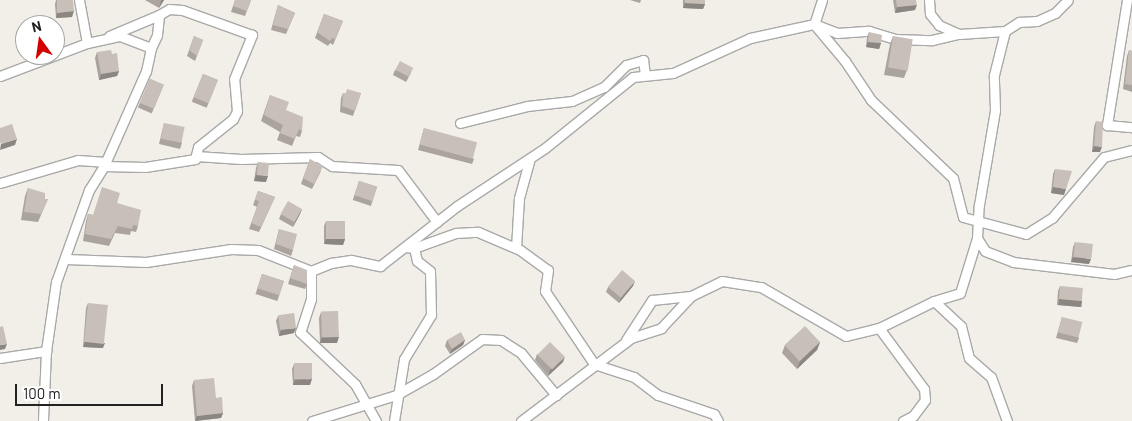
<!DOCTYPE html>
<html>
<head>
<meta charset="utf-8">
<style>
  body { margin:0 }
  #map { position:relative; width:1132px; height:421px; overflow:hidden; background:#f2efe9; font-family:Barlow,sans-serif }
  div>[style] { position:absolute }
  .roads { filter:drop-shadow(1px 0 #a9a9a9) drop-shadow(-1px 0 #a9a9a9) drop-shadow(0 1px #a9a9a9) drop-shadow(0 -1px #a9a9a9) }
  .street>* { height:9px; margin:-4.5px; padding:0 4.5px; transform-origin:4.5px; border-radius:4.5px; background:#fff }
  .wall>* { inset:0; background:#aba49e; transform-origin:0 0 }
  .shaded-wall>* { inset:0; background:#8b8681; transform-origin:0 0 }
  .building>* { inset:0; background:#c7bfb8; transform-origin:0 0 }
  span { translate:-50% -50%; white-space:nowrap; text-align:center; line-height:1.15; -webkit-text-stroke:4px #fff; paint-order:stroke }
  .north { position:absolute; left:15px; top:15px; width:50px; height:50px; box-sizing:border-box; background:#fff; border:1px solid #a7a7a7; border-radius:50%; rotate:346deg; font-size:14px; font-weight:700; line-height:20px; text-align:center; color:#222 }
  .north::after { content:''; display:block; margin:auto; width:18px; height:22px; background:#d40000; clip-path:polygon(50% 0,100% 100%,50% 72%,0 100%) }
  .scale { position:absolute; left:15px; top:384px; width:148px; height:22px; box-sizing:border-box; border:2px solid #222; border-top:0; padding-left:6px; font-size:15px; line-height:18px; white-space:nowrap; color:#222; -webkit-text-stroke:4px #fff; paint-order:stroke }
</style>
</head>
<body>
<div id="map">
  <div class="roads">
    <div class="street">
      <div style="left:822px;top:0;width:25px;rotate:108deg"></div>
      <div style="left:814px;top:24px;width:48px;rotate:50deg"></div>
      <div style="left:845px;top:61px;width:47px;rotate:56.3deg"></div>
      <div style="left:871px;top:100px;width:113px;rotate:43.6deg"></div>
      <div style="left:953px;top:178px;width:40px;rotate:75.6deg"></div>
      <div style="left:963px;top:217px;width:65px;rotate:15.1deg"></div>
      <div style="left:1026px;top:234px;width:31px;rotate:-32deg"></div>
      <div style="left:1052px;top:218px;width:80px;rotate:-49.6deg"></div>
      <div style="left:1104px;top:157px;width:29px;rotate:-14deg"></div>
      <div style="left:1127px;top:0;width:127px;rotate:99.1deg"></div>
      <div style="left:1107px;top:125px;width:25px;rotate:5deg"></div>
      <div style="left:959px;top:34px;width:46px;rotate:-3.7deg"></div>
      <div style="left:1005px;top:31px;width:17px;rotate:-33deg"></div>
      <div style="left:1019px;top:22px;width:18px;rotate:-3deg"></div>
      <div style="left:1037px;top:21px;width:20px;rotate:-24deg"></div>
      <div style="left:1055px;top:13px;width:18px;rotate:-45deg"></div>
      <div style="left:87px;top:43px;width:34px;rotate:-12deg"></div>
      <div style="left:120px;top:36px;width:33px;rotate:21deg"></div>
      <div style="left:151px;top:48px;width:14px;rotate:-65deg"></div>
      <div style="left:157px;top:35px;width:20px;rotate:-84deg"></div>
      <div style="left:159px;top:15px;width:54px;rotate:157.2deg"></div>
      <div style="left:151px;top:48px;width:24px;rotate:102deg"></div>
      <div style="left:146px;top:71px;width:104px;rotate:113.9deg"></div>
      <div style="left:104px;top:166px;width:41px;rotate:1.4deg"></div>
      <div style="left:145px;top:167px;width:51px;rotate:-9.1deg"></div>
      <div style="left:195px;top:159px;width:12px;rotate:-76deg"></div>
      <div style="left:198px;top:147px;width:45px;rotate:-38.7deg"></div>
      <div style="left:233px;top:119px;width:9px;rotate:-63deg"></div>
      <div style="left:237px;top:111px;width:32px;rotate:-95deg"></div>
      <div style="left:234px;top:79px;width:48px;rotate:-67.8deg"></div>
      <div style="left:252px;top:35px;width:74px;rotate:-160.3deg"></div>
      <div style="left:182px;top:10px;width:13px;rotate:-176deg"></div>
      <div style="left:169px;top:9px;width:12px;rotate:149deg"></div>
      <div style="left:0;top:76px;width:93px;rotate:-20.8deg"></div>
      <div style="left:87px;top:43px;width:44px;rotate:-100.5deg"></div>
      <div style="left:460px;top:123px;width:69px;rotate:-14.2deg"></div>
      <div style="left:527px;top:106px;width:45px;rotate:-6.3deg"></div>
      <div style="left:572px;top:101px;width:35px;rotate:-24deg"></div>
      <div style="left:604px;top:87px;width:31px;rotate:-45deg"></div>
      <div style="left:626px;top:65px;width:18px;rotate:-16deg"></div>
      <div style="left:643px;top:60px;width:15px;rotate:82deg"></div>
      <div style="left:196px;top:156px;width:45px;rotate:3.8deg"></div>
      <div style="left:241px;top:159px;width:77px;rotate:-1.5deg"></div>
      <div style="left:318px;top:157px;width:17px;rotate:33deg"></div>
      <div style="left:332px;top:166px;width:66px;rotate:3.5deg"></div>
      <div style="left:398px;top:170px;width:65px;rotate:53.1deg"></div>
      <div style="left:0;top:183px;width:81px;rotate:-16.4deg"></div>
      <div style="left:78px;top:160px;width:28px;rotate:4deg"></div>
      <div style="left:977px;top:238px;width:15px;rotate:58deg"></div>
      <div style="left:985px;top:251px;width:30px;rotate:21deg"></div>
      <div style="left:1013px;top:262px;width:102px;rotate:6.8deg"></div>
      <div style="left:1114px;top:274px;width:18px;rotate:-13deg"></div>
      <div style="left:406px;top:247px;width:8px;rotate:7deg"></div>
      <div style="left:414px;top:248px;width:45px;rotate:-19.7deg"></div>
      <div style="left:456px;top:233px;width:22px;rotate:-3deg"></div>
      <div style="left:478px;top:232px;width:46px;rotate:23.2deg"></div>
      <div style="left:520px;top:250px;width:34px;rotate:36deg"></div>
      <div style="left:548px;top:270px;width:21px;rotate:98deg"></div>
      <div style="left:545px;top:291px;width:88px;rotate:56.1deg"></div>
      <div style="left:594px;top:364px;width:42px;rotate:18deg"></div>
      <div style="left:634px;top:377px;width:30px;rotate:37deg"></div>
      <div style="left:658px;top:395px;width:59px;rotate:18.7deg"></div>
      <div style="left:714px;top:414px;width:8px;rotate:60deg"></div>
      <div style="left:516px;top:248px;width:50px;rotate:-86.6deg"></div>
      <div style="left:519px;top:198px;width:41px;rotate:-74.6deg"></div>
      <div style="left:66px;top:259px;width:80px;rotate:2.1deg"></div>
      <div style="left:146px;top:262px;width:86px;rotate:-8.7deg"></div>
      <div style="left:231px;top:249px;width:27px;rotate:2deg"></div>
      <div style="left:258px;top:250px;width:57px;rotate:21.6deg"></div>
      <div style="left:311px;top:271px;width:22px;rotate:-22deg"></div>
      <div style="left:331px;top:263px;width:20px;rotate:-9deg"></div>
      <div style="left:351px;top:260px;width:30px;rotate:12deg"></div>
      <div style="left:380px;top:266px;width:98px;rotate:-37.9deg"></div>
      <div style="left:457px;top:206px;width:105px;rotate:-33.4deg"></div>
      <div style="left:545px;top:148px;width:113px;rotate:-38.9deg"></div>
      <div style="left:633px;top:77px;width:40px;rotate:-5.7deg"></div>
      <div style="left:673px;top:73px;width:85px;rotate:-24.4deg"></div>
      <div style="left:750px;top:38px;width:66px;rotate:-12.3deg"></div>
      <div style="left:814px;top:24px;width:25px;rotate:21deg"></div>
      <div style="left:837px;top:33px;width:32px;rotate:-4deg"></div>
      <div style="left:869px;top:31px;width:27px;rotate:17deg"></div>
      <div style="left:895px;top:39px;width:37px;rotate:2deg"></div>
      <div style="left:932px;top:40px;width:28px;rotate:-13deg"></div>
      <div style="left:959px;top:34px;width:22px;rotate:-156deg"></div>
      <div style="left:939px;top:25px;width:14px;rotate:-129deg"></div>
      <div style="left:930px;top:14px;width:14px;rotate:-94deg"></div>
      <div style="left:311px;top:271px;width:28px;rotate:90deg"></div>
      <div style="left:311px;top:299px;width:35px;rotate:108deg"></div>
      <div style="left:300px;top:332px;width:76px;rotate:43.4deg"></div>
      <div style="left:355px;top:384px;width:43px;rotate:60.4deg"></div>
      <div style="left:934px;top:301px;width:37px;rotate:43deg"></div>
      <div style="left:961px;top:326px;width:33px;rotate:76deg"></div>
      <div style="left:969px;top:358px;width:29px;rotate:41deg"></div>
      <div style="left:991px;top:377px;width:47px;rotate:70deg"></div>
      <div style="left:626px;top:340px;width:48px;rotate:-57deg"></div>
      <div style="left:652px;top:300px;width:39px;rotate:-6deg"></div>
      <div style="left:46px;top:351px;width:70px;rotate:-81.8deg"></div>
      <div style="left:56px;top:282px;width:98px;rotate:-70.3deg"></div>
      <div style="left:89px;top:190px;width:28px;rotate:-58deg"></div>
      <div style="left:0;top:358px;width:47px;rotate:-8.7deg"></div>
      <div style="left:46px;top:351px;width:70px;rotate:92.5deg"></div>
      <div style="left:312px;top:421px;width:88px;rotate:-17.2deg"></div>
      <div style="left:396px;top:395px;width:43px;rotate:-29.6deg"></div>
      <div style="left:433px;top:374px;width:60px;rotate:-35.5deg"></div>
      <div style="left:482px;top:339px;width:19px;rotate:3deg"></div>
      <div style="left:501px;top:340px;width:24px;rotate:33deg"></div>
      <div style="left:521px;top:353px;width:55px;rotate:50.2deg"></div>
      <div style="left:394px;top:421px;width:63px;rotate:-80.8deg"></div>
      <div style="left:404px;top:359px;width:52px;rotate:-58.5deg"></div>
      <div style="left:431px;top:315px;width:44px;rotate:-91.3deg"></div>
      <div style="left:430px;top:271px;width:16px;rotate:-142deg"></div>
      <div style="left:417px;top:261px;width:13px;rotate:-103deg"></div>
      <div style="left:521px;top:421px;width:138px;rotate:-37deg"></div>
      <div style="left:631px;top:338px;width:32px;rotate:-18deg"></div>
      <div style="left:661px;top:328px;width:44px;rotate:-46.8deg"></div>
      <div style="left:691px;top:296px;width:34px;rotate:-26deg"></div>
      <div style="left:722px;top:281px;width:39px;rotate:9deg"></div>
      <div style="left:761px;top:287px;width:98px;rotate:30deg"></div>
      <div style="left:846px;top:336px;width:34px;rotate:-14deg"></div>
      <div style="left:903px;top:421px;width:11px;rotate:-27deg"></div>
      <div style="left:913px;top:416px;width:20px;rotate:-53deg"></div>
      <div style="left:925px;top:400px;width:11px;rotate:-95deg"></div>
      <div style="left:924px;top:389px;width:76px;rotate:-126.4deg"></div>
      <div style="left:879px;top:328px;width:61px;rotate:-26.1deg"></div>
      <div style="left:934px;top:301px;width:27px;rotate:-17deg"></div>
      <div style="left:960px;top:293px;width:58px;rotate:-72.8deg"></div>
      <div style="left:977px;top:238px;width:33px;rotate:-87deg"></div>
      <div style="left:979px;top:205px;width:96px;rotate:-80.4deg"></div>
      <div style="left:995px;top:110px;width:35px;rotate:-92deg"></div>
      <div style="left:994px;top:75px;width:45px;rotate:-76deg"></div>
    </div>
  </div>
  <div class="wall">
    <div style="clip-path:polygon(56px 0,73px 0,72px 17px,56px 18px,55px 4px)"></div>
    <div style="clip-path:polygon(145px 0,164px 0,159px 8px)"></div>
    <div style="clip-path:polygon(235px 0,251px 0,245px 16px,231px 12px)"></div>
    <div style="clip-path:polygon(630px 0,641px 0,640px 3px)"></div>
    <div style="clip-path:polygon(683px 0,705px 0,705px 4px,703px 9px,683px 8px)"></div>
    <div style="clip-path:polygon(893px 0,916px 0,915px 10px,895px 13px)"></div>
    <div style="clip-path:polygon(278px 5px,295px 13px,286px 34px,271px 30px)"></div>
    <div style="clip-path:polygon(324px 14px,343px 21px,333px 45px,330px 43px,328px 46px,315px 38px)"></div>
    <div style="clip-path:polygon(869px 32px,881px 43px,879px 49px,866px 47px,867px 37px)"></div>
    <div style="clip-path:polygon(194px 36px,203px 40px,195px 61px,187px 56px)"></div>
    <div style="clip-path:polygon(893px 36px,907px 70px,904px 78px,884px 75px,890px 44px)"></div>
    <div style="clip-path:polygon(1129px 50px,1132px 51px,1132px 92px,1123px 89px,1127px 56px)"></div>
    <div style="clip-path:polygon(97px 52px,112px 54px,119px 71px,117px 76px,99px 80px,95px 58px)"></div>
    <div style="clip-path:polygon(395px 70px,411px 73px,406px 82px,393px 75px)"></div>
    <div style="left:203px;top:74px;width:16px;height:30px;rotate:22deg"></div>
    <div style="left:150px;top:79px;width:15px;height:31px;rotate:23deg"></div>
    <div style="clip-path:polygon(343px 93px,361px 93px,353px 116px,340px 112px,341px 98px)"></div>
    <div style="clip-path:polygon(270px 95px,286px 110px,302px 131px,300px 137px,296px 136px,292px 146px,277px 140px,280px 132px,261px 121px)"></div>
    <div style="clip-path:polygon(1096px 121px,1100px 152px,1092px 152px,1094px 127px)"></div>
    <div style="clip-path:polygon(164px 123px,182px 143px,180px 149px,159px 144px)"></div>
    <div style="clip-path:polygon(424px 128px,474px 159px,472px 164px,418px 150px)"></div>
    <div style="clip-path:polygon(310px 159px,321px 171px,312px 189px,301px 184px)"></div>
    <div style="clip-path:polygon(258px 162px,266px 182px,254px 181px,256px 168px)"></div>
    <div style="clip-path:polygon(1055px 169px,1064px 195px,1051px 193px,1053px 174px)"></div>
    <div style="left:359px;top:181px;width:19px;height:20px;rotate:18deg"></div>
    <div style="clip-path:polygon(28px 188px,45px 199px,48px 199px,38px 222px,21px 220px,25px 196px)"></div>
    <div style="clip-path:polygon(258px 191px,275px 197px,259px 232px,249px 229px,257px 207px,253px 205px)"></div>
    <div style="clip-path:polygon(117px 203px,138px 226px,136px 232px,131px 231px,130px 235px,115px 233px,109px 246px,83px 241px,86px 221px,88px 214px,93px 215px)"></div>
    <div style="clip-path:polygon(302px 209px,300px 214px,293px 227px,279px 219px,281px 214px)"></div>
    <div style="clip-path:polygon(326px 221px,345px 239px,343px 245px,324px 244px,324px 226px)"></div>
    <div style="clip-path:polygon(279px 229px,293px 250px,291px 256px,274px 249px)"></div>
    <div style="clip-path:polygon(1075px 242px,1089px 264px,1071px 262px,1073px 247px)"></div>
    <div style="clip-path:polygon(294px 265px,307px 284px,305px 289px,288px 284px)"></div>
    <div style="left:262px;top:274px;width:23px;height:21px;rotate:18deg"></div>
    <div style="clip-path:polygon(633px 286px,619px 303px,606px 292px,608px 287px)"></div>
    <div style="clip-path:polygon(1060px 286px,1082px 301px,1080px 307px,1057px 305px,1058px 291px)"></div>
    <div style="clip-path:polygon(88px 303px,103px 348px,83px 347px,86px 308px)"></div>
    <div style="clip-path:polygon(321px 312px,337px 343px,320px 343px,319px 318px)"></div>
    <div style="clip-path:polygon(278px 316px,294px 333px,279px 336px,276px 321px)"></div>
    <div style="clip-path:polygon(1062px 317px,1079px 338px,1077px 343px,1056px 338px)"></div>
    <div style="clip-path:polygon(447px 340px,465px 340px,463px 345px,450px 354px,445px 346px)"></div>
    <div style="clip-path:polygon(820px 342px,817px 350px,797px 369px,782px 353px,785px 345px)"></div>
    <div style="clip-path:polygon(537px 354px,563px 362px,548px 376px,535px 360px)"></div>
    <div style="clip-path:polygon(294px 364px,310px 385px,293px 385px,292px 369px)"></div>
    <div style="clip-path:polygon(194px 380px,216px 398px,223px 413px,221px 418px,195px 421px,192px 386px)"></div>
  </div>
  <div class="shaded-wall">
    <div style="clip-path:polygon(162px 0,164px 0,159px 8px,161px 1px)"></div>
    <div style="clip-path:polygon(685px 3px,705px 4px,703px 9px,683px 8px)"></div>
    <div style="clip-path:polygon(917px 5px,915px 10px,895px 13px,897px 7px)"></div>
    <div style="clip-path:polygon(74px 11px,72px 17px,56px 18px,57px 13px)"></div>
    <div style="clip-path:polygon(868px 42px,881px 43px,879px 49px,866px 47px)"></div>
    <div style="clip-path:polygon(119px 71px,117px 76px,99px 80px,101px 74px)"></div>
    <div style="clip-path:polygon(17px 139px,15px 145px,0 150px,1px 144px)"></div>
    <div style="clip-path:polygon(1094px 146px,1102px 147px,1100px 152px,1092px 152px)"></div>
    <div style="clip-path:polygon(256px 175px,268px 176px,266px 182px,254px 181px)"></div>
    <div style="clip-path:polygon(1053px 187px,1066px 189px,1064px 195px,1051px 193px)"></div>
    <div style="clip-path:polygon(302px 209px,300px 214px,293px 227px,295px 222px)"></div>
    <div style="clip-path:polygon(326px 239px,345px 239px,343px 245px,324px 244px)"></div>
    <div style="clip-path:polygon(1073px 257px,1091px 259px,1089px 264px,1071px 262px)"></div>
    <div style="clip-path:polygon(635px 281px,633px 286px,619px 303px,621px 298px)"></div>
    <div style="left:1059px;top:299px;width:23px;height:6px;rotate:5deg"></div>
    <div style="clip-path:polygon(296px 328px,294px 333px,279px 336px,281px 330px)"></div>
    <div style="clip-path:polygon(322px 337px,339px 337px,337px 343px,320px 343px)"></div>
    <div style="clip-path:polygon(465px 340px,463px 345px,450px 354px,452px 349px)"></div>
    <div style="clip-path:polygon(85px 342px,105px 343px,103px 348px,83px 347px)"></div>
    <div style="clip-path:polygon(820px 342px,817px 350px,797px 369px,800px 361px)"></div>
    <div style="clip-path:polygon(7px 344px,5px 349px,0 350px,0 345px)"></div>
    <div style="clip-path:polygon(565px 357px,563px 362px,548px 376px,550px 370px)"></div>
    <div style="clip-path:polygon(312px 379px,310px 385px,293px 385px,295px 380px)"></div>
    <div style="clip-path:polygon(223px 413px,221px 418px,195px 421px,197px 416px)"></div>
  </div>
  <div class="building">
    <div style="clip-path:polygon(57px 0,73px 0,74px 11px,57px 13px)"></div>
    <div style="clip-path:polygon(235px 0,251px 0,247px 11px,233px 6px)"></div>
    <div style="clip-path:polygon(685px 0,705px 0,705px 4px,685px 3px)"></div>
    <div style="clip-path:polygon(896px 0,916px 0,917px 5px,897px 7px)"></div>
    <div style="clip-path:polygon(278px 5px,295px 13px,288px 29px,273px 25px)"></div>
    <div style="clip-path:polygon(324px 14px,343px 21px,335px 39px,332px 38px,330px 41px,317px 32px)"></div>
    <div style="clip-path:polygon(869px 32px,882px 35px,881px 43px,868px 42px)"></div>
    <div style="clip-path:polygon(194px 36px,203px 40px,197px 56px,189px 50px)"></div>
    <div style="left:893px;top:36px;width:20px;height:32px;rotate:9deg"></div>
    <div style="clip-path:polygon(111px 50px,112px 54px,117px 53px,119px 71px,101px 74px,97px 52px)"></div>
    <div style="clip-path:polygon(1129px 50px,1132px 51px,1132px 85px,1125px 84px)"></div>
    <div style="left:400px;top:61px;width:15px;height:10px;rotate:28deg"></div>
    <div style="left:203px;top:74px;width:16px;height:25px;rotate:22deg"></div>
    <div style="left:150px;top:79px;width:15px;height:26px;rotate:23deg"></div>
    <div style="clip-path:polygon(347px 89px,361px 93px,355px 111px,342px 106px,343px 93px,346px 93px)"></div>
    <div style="clip-path:polygon(270px 95px,289px 102px,286px 110px,303px 117px,302px 131px,299px 129px,295px 139px,280px 133px,283px 125px,264px 115px)"></div>
    <div style="clip-path:polygon(1096px 121px,1103px 122px,1102px 147px,1094px 146px)"></div>
    <div style="left:164px;top:123px;width:21px;height:16px;rotate:11deg"></div>
    <div style="clip-path:polygon(12px 124px,17px 139px,1px 144px,0 142px,0 128px)"></div>
    <div style="left:424px;top:128px;width:55px;height:17px;rotate:15deg"></div>
    <div style="clip-path:polygon(310px 159px,323px 166px,314px 184px,303px 178px)"></div>
    <div style="left:258px;top:162px;width:11px;height:13px;rotate:5deg"></div>
    <div style="clip-path:polygon(1055px 169px,1072px 171px,1066px 189px,1053px 187px)"></div>
    <div style="left:359px;top:181px;width:19px;height:15px;rotate:18deg"></div>
    <div style="clip-path:polygon(102px 187px,120px 193px,117px 203px,141px 210px,138px 226px,133px 225px,132px 229px,118px 226px,111px 239px,85px 234px,88px 214px,93px 215px)"></div>
    <div style="clip-path:polygon(28px 188px,45px 193px,45px 199px,48px 199px,41px 214px,24px 212px)"></div>
    <div style="clip-path:polygon(258px 191px,275px 197px,261px 227px,251px 223px,259px 201px,255px 200px)"></div>
    <div style="left:288px;top:201px;width:16px;height:15px;rotate:30deg"></div>
    <div style="left:326px;top:221px;width:19px;height:18px"></div>
    <div style="clip-path:polygon(279px 229px,297px 234px,293px 250px,276px 244px)"></div>
    <div style="left:1075px;top:242px;width:18px;height:15px;rotate:6deg"></div>
    <div style="clip-path:polygon(294px 265px,307px 270px,307px 284px,290px 278px)"></div>
    <div style="left:622px;top:270px;width:17px;height:22px;rotate:40deg"></div>
    <div style="left:262px;top:274px;width:23px;height:15px;rotate:18deg"></div>
    <div style="left:1060px;top:286px;width:23px;height:13px;rotate:5deg"></div>
    <div style="left:88px;top:303px;width:20px;height:39px;rotate:6deg"></div>
    <div style="left:338px;top:311px;width:26px;height:17px;rotate:88deg"></div>
    <div style="left:294px;top:313px;width:15px;height:16px;rotate:82deg"></div>
    <div style="left:1062px;top:317px;width:21px;height:16px;rotate:14deg"></div>
    <div style="clip-path:polygon(3px 326px,7px 344px,0 345px,0 327px)"></div>
    <div style="left:805px;top:326px;width:22px;height:28px;rotate:47deg"></div>
    <div style="clip-path:polygon(461px 332px,465px 340px,452px 349px,447px 340px)"></div>
    <div style="left:550px;top:342px;width:21px;height:18px;rotate:45deg"></div>
    <div style="left:312px;top:363px;width:16px;height:18px;rotate:90deg"></div>
    <div style="clip-path:polygon(214px 378px,216px 398px,222px 397px,223px 413px,197px 416px,194px 380px)"></div>
  </div>
  <div class="north">N</div>
  <div class="scale">100 m</div>
</div>
</body>
</html>
